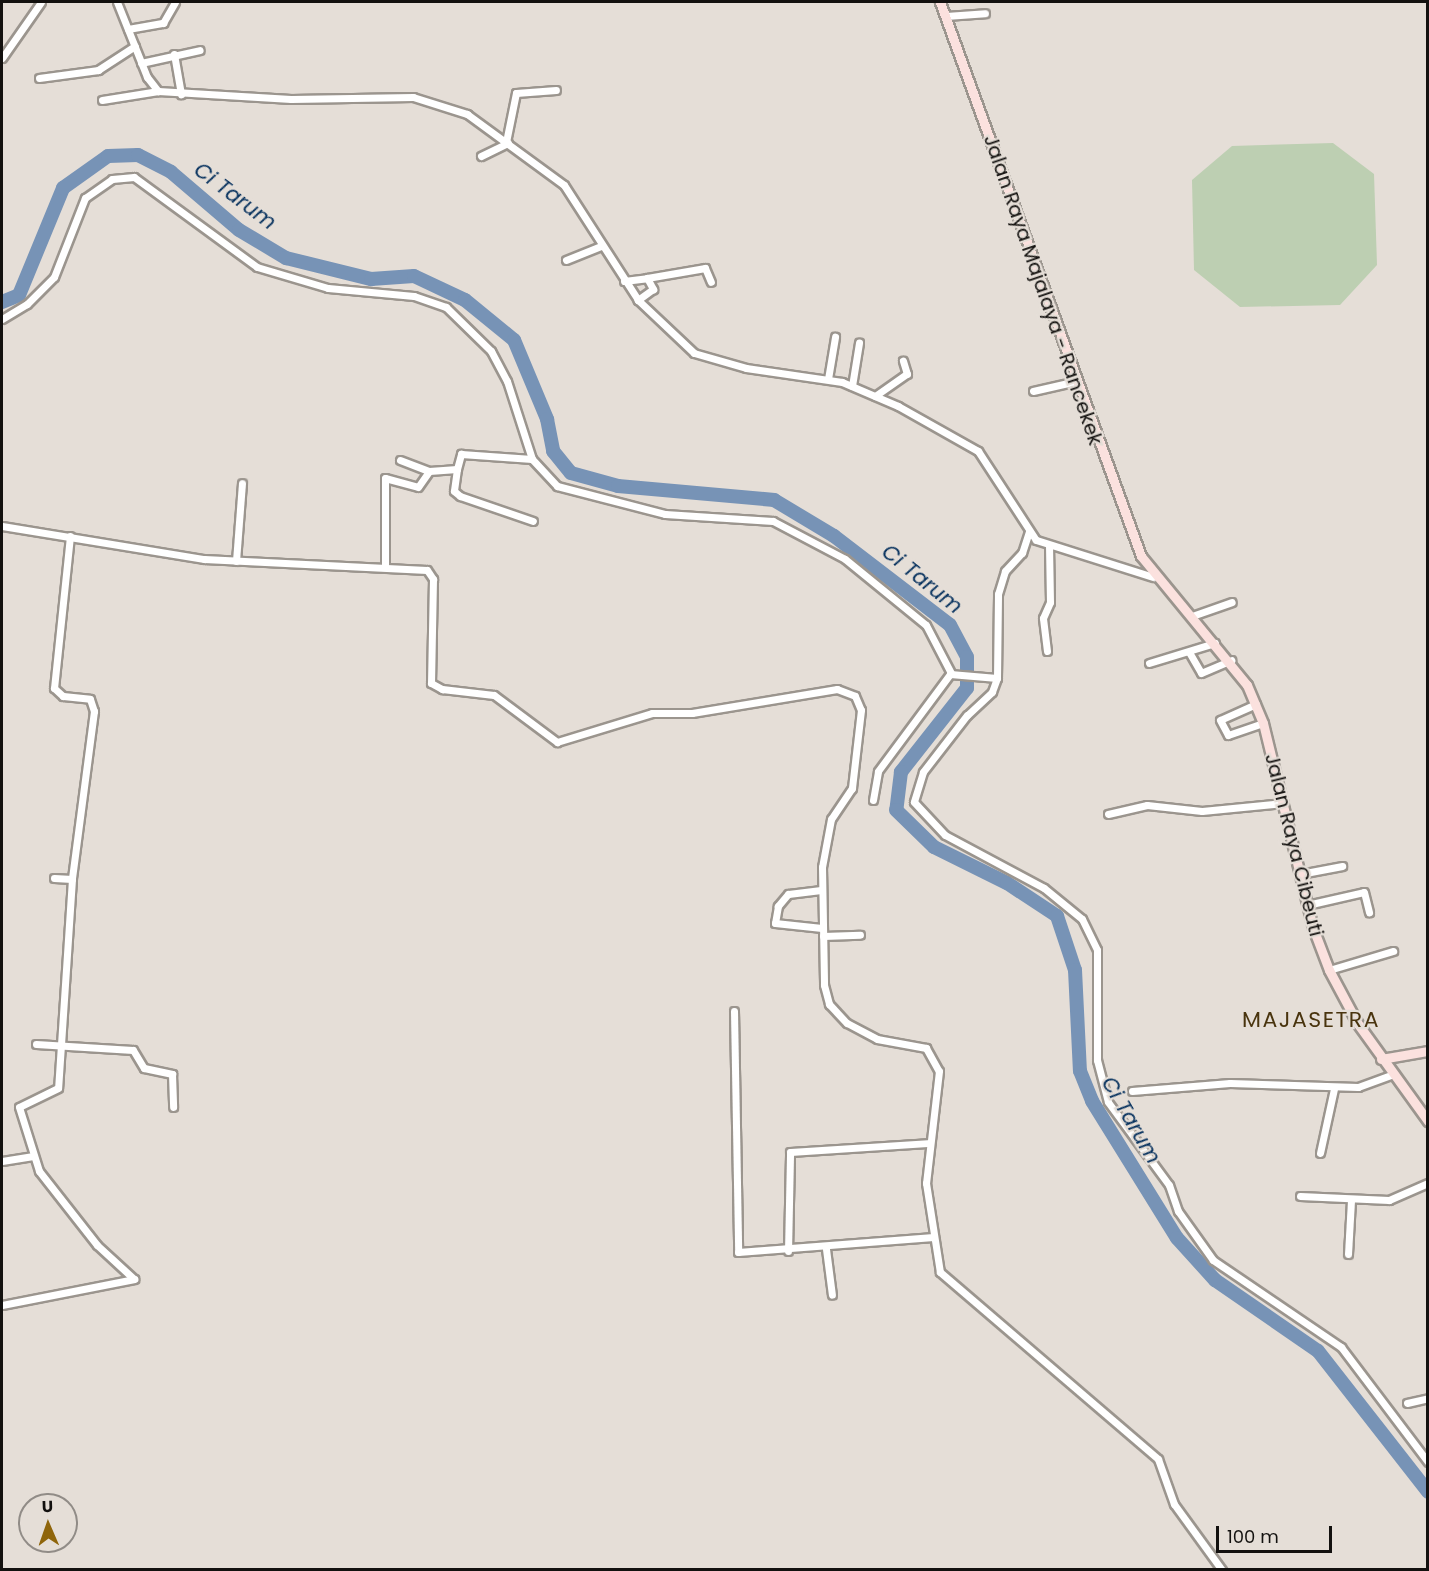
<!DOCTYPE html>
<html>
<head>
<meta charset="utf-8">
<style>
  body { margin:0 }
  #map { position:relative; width:1429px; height:1571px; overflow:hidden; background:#e5ded7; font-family:Poppins,sans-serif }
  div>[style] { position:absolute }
  .green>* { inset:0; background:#bdcfb2 }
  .river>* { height:14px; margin:-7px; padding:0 7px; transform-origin:7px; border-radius:7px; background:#7793b6 }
  .roads { filter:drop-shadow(2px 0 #9b958e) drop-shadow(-2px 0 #9b958e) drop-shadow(0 2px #9b958e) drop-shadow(0 -2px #9b958e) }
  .street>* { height:7px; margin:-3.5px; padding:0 3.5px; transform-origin:3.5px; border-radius:3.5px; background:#fff }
  .secondary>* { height:9px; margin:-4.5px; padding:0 4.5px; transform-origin:4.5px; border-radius:4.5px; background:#fbe1de }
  span { translate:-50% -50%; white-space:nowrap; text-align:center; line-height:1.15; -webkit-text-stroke:4.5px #e5ded7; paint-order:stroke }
  .street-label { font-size:20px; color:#13110f }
  .water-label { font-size:21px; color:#05305d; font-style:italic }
  .quarter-label { font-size:22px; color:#49340e; letter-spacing:1.5px }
  .frame { position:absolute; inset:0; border:3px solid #13110f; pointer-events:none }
  .north { position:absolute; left:18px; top:1493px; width:60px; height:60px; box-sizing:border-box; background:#e5ded7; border:2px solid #918c87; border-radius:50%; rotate:358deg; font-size:16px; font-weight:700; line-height:24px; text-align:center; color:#13110f }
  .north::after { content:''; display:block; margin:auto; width:21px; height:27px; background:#8f650b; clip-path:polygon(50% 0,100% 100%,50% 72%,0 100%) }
  .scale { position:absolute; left:1216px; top:1526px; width:116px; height:27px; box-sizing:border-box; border:3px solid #13110f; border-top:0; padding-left:8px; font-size:18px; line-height:21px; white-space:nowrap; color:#13110f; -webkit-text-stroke:4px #e5ded7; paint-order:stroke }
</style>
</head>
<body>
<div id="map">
  <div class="green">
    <div style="clip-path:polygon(1333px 143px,1374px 174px,1377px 265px,1340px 305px,1240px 307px,1194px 270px,1192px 180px,1232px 146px)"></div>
  </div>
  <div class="river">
    <div style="left:2px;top:302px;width:18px;rotate:-22deg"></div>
    <div style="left:19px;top:295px;width:116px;rotate:-67.6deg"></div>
    <div style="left:63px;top:188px;width:55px;rotate:-35.4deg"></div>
    <div style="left:108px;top:156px;width:30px;rotate:-2deg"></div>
    <div style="left:138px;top:155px;width:37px;rotate:27deg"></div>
    <div style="left:171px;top:172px;width:89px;rotate:40.5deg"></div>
    <div style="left:239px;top:230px;width:55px;rotate:30.8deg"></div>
    <div style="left:286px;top:258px;width:88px;rotate:13.9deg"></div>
    <div style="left:371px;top:279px;width:43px;rotate:-4deg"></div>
    <div style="left:414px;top:276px;width:56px;rotate:25.2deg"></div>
    <div style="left:465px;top:300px;width:63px;rotate:39.2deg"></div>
    <div style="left:514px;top:340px;width:86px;rotate:67.3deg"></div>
    <div style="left:547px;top:419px;width:33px;rotate:79deg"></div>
    <div style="left:553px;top:451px;width:28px;rotate:51deg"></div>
    <div style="left:571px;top:473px;width:49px;rotate:15.5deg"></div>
    <div style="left:618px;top:486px;width:157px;rotate:5.1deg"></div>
    <div style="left:774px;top:500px;width:70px;rotate:31deg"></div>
    <div style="left:834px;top:536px;width:146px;rotate:37.5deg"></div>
    <div style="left:950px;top:625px;width:36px;rotate:62deg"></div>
    <div style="left:967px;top:657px;width:31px;rotate:90deg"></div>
    <div style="left:967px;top:688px;width:107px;rotate:128.2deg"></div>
    <div style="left:901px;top:772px;width:38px;rotate:97deg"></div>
    <div style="left:896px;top:810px;width:53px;rotate:44.2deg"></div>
    <div style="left:934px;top:847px;width:81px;rotate:26.3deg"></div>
    <div style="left:1007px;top:883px;width:60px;rotate:33.4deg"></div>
    <div style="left:1057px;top:916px;width:57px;rotate:71.6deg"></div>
    <div style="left:1075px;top:970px;width:101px;rotate:87.2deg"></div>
    <div style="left:1080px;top:1071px;width:32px;rotate:68deg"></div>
    <div style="left:1092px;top:1101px;width:161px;rotate:58.2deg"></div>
    <div style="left:1177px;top:1238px;width:57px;rotate:47.9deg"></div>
    <div style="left:1215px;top:1280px;width:125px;rotate:34.6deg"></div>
    <div style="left:1318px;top:1351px;width:179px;rotate:52deg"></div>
  </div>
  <div class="roads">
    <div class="street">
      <div style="left:117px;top:2px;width:81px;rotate:68.2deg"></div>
      <div style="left:147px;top:77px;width:18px;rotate:52deg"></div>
      <div style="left:158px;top:91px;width:133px;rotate:3.4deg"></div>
      <div style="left:291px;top:99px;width:122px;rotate:-0.9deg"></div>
      <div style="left:413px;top:97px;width:57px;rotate:17.5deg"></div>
      <div style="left:467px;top:114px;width:120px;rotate:36.2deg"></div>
      <div style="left:564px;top:185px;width:137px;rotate:57.2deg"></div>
      <div style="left:638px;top:300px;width:77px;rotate:43.4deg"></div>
      <div style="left:694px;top:353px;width:54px;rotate:16.1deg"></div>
      <div style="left:746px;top:368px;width:97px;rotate:8.3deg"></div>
      <div style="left:842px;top:382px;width:61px;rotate:23.2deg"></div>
      <div style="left:898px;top:406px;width:92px;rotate:29.4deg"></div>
      <div style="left:978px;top:451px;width:106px;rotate:56.9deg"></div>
      <div style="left:1036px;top:540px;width:123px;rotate:17.5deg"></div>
      <div style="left:946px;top:16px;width:39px;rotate:-4deg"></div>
      <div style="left:128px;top:29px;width:36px;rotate:-10deg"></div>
      <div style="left:163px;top:23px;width:24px;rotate:-60deg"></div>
      <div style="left:174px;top:54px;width:41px;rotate:80.1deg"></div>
      <div style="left:2px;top:58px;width:68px;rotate:-55.1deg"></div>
      <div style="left:141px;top:63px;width:60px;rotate:-12.4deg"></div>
      <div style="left:39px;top:78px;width:60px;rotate:-7.7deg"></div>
      <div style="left:98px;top:70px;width:44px;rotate:-33deg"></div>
      <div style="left:102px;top:100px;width:57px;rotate:-9.1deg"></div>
      <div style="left:506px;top:142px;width:50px;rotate:-78.5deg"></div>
      <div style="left:516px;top:93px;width:40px;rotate:-4.3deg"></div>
      <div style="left:481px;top:156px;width:30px;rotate:-26deg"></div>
      <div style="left:566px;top:260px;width:37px;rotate:-22deg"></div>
      <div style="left:647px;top:278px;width:59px;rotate:-9.8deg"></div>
      <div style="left:705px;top:268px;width:15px;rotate:67deg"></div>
      <div style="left:624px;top:281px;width:23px;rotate:-7deg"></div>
      <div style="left:647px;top:278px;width:13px;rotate:61deg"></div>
      <div style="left:653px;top:289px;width:19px;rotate:144deg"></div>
      <div style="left:2px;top:319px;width:29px;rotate:-31deg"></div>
      <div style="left:27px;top:304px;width:38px;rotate:-45deg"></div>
      <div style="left:54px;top:277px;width:85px;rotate:-68.6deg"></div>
      <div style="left:85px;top:198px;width:33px;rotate:-35deg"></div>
      <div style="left:112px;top:179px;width:22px;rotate:-5deg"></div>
      <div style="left:134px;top:177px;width:152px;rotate:36.2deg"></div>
      <div style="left:257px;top:267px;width:74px;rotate:16.5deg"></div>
      <div style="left:328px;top:288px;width:86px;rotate:5.3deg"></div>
      <div style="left:414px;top:296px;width:34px;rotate:19deg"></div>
      <div style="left:446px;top:307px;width:63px;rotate:44.4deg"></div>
      <div style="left:491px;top:351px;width:34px;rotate:62deg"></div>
      <div style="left:507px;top:381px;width:82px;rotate:72.2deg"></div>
      <div style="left:532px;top:459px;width:37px;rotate:47deg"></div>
      <div style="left:557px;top:486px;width:112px;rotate:14.5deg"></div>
      <div style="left:665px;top:514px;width:108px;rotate:3.7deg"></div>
      <div style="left:773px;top:521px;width:81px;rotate:27.8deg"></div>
      <div style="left:845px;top:559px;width:104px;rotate:39.2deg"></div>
      <div style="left:926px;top:625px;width:54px;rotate:62.5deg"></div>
      <div style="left:828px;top:379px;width:43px;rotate:-80.5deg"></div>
      <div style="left:852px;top:386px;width:44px;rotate:-80.8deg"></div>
      <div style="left:1033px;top:391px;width:45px;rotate:-12.8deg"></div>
      <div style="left:875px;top:396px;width:39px;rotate:-35deg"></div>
      <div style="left:907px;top:374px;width:14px;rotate:-107deg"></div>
      <div style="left:400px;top:460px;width:31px;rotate:21deg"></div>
      <div style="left:457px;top:469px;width:16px;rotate:-75deg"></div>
      <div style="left:461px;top:454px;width:71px;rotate:4deg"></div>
      <div style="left:2px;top:526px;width:205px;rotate:9.3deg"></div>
      <div style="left:204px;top:559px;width:223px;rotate:2.8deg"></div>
      <div style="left:427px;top:570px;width:11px;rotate:56deg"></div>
      <div style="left:433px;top:579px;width:104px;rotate:91.1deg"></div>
      <div style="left:431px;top:683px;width:13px;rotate:29deg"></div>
      <div style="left:442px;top:689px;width:52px;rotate:6.6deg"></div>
      <div style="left:494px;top:695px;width:79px;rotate:36.7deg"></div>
      <div style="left:557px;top:742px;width:99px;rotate:-17deg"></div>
      <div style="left:652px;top:713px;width:40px"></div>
      <div style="left:692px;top:713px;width:147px;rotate:-9.4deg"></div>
      <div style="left:837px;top:689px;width:19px;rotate:21deg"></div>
      <div style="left:855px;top:696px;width:15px;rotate:67deg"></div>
      <div style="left:861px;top:710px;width:79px;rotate:96.6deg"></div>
      <div style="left:852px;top:788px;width:37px;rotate:124deg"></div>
      <div style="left:831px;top:819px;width:49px;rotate:100.6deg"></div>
      <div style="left:822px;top:867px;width:118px;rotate:89deg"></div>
      <div style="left:824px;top:985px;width:20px;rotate:75deg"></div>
      <div style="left:829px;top:1004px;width:26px;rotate:47deg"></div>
      <div style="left:847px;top:1023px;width:34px;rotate:28deg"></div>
      <div style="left:877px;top:1039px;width:50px;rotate:10.4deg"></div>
      <div style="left:926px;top:1048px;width:26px;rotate:61deg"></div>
      <div style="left:939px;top:1071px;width:113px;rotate:96.6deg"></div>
      <div style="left:926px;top:1183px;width:90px;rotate:81.1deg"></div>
      <div style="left:940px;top:1272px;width:287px;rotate:40.6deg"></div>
      <div style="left:1158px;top:1459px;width:48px;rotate:70.4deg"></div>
      <div style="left:1174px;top:1504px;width:82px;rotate:54deg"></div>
      <div style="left:70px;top:536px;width:153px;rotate:96deg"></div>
      <div style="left:54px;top:688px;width:12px;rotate:42deg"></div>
      <div style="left:63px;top:696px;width:27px;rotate:6deg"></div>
      <div style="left:90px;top:699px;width:13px;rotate:72deg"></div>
      <div style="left:94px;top:711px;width:169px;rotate:97.5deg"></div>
      <div style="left:72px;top:879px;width:209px;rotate:93.8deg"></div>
      <div style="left:58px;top:1088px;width:43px;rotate:154deg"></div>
      <div style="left:19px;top:1107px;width:67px;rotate:72.6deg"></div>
      <div style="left:39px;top:1171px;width:94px;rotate:51.9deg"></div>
      <div style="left:97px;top:1245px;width:50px;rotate:42.6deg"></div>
      <div style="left:236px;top:561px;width:78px;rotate:-85.6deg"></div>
      <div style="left:385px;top:566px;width:88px;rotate:-90deg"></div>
      <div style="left:385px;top:478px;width:34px;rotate:15deg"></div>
      <div style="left:418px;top:487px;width:19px;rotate:-55deg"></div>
      <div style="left:429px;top:471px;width:28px;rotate:-4deg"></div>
      <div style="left:457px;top:469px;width:22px;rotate:98deg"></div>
      <div style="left:454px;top:491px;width:8px;rotate:40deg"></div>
      <div style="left:460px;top:496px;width:77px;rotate:18.9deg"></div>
      <div style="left:1192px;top:616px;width:42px;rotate:-19.3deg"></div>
      <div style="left:1047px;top:651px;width:33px;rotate:-97deg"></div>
      <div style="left:1043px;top:618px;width:17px;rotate:-66deg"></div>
      <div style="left:1050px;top:602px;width:56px;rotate:-91deg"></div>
      <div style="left:1189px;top:652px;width:24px;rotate:60deg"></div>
      <div style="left:1201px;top:673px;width:33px;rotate:-23deg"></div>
      <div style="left:1149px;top:663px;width:69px;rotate:-16.9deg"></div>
      <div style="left:997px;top:678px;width:84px;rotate:-89.3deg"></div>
      <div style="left:998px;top:594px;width:24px;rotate:-73deg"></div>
      <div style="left:1005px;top:571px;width:25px;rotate:-47deg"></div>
      <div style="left:1022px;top:553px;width:23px;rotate:-72deg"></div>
      <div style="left:1256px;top:704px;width:39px;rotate:156deg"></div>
      <div style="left:1220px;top:720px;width:17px;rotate:62deg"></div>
      <div style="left:1228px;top:735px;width:37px;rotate:-19deg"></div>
      <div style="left:873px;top:800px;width:29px;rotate:-80deg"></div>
      <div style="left:878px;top:771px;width:121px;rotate:-53.4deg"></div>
      <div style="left:950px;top:674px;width:47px;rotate:4.9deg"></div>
      <div style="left:997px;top:678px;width:15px;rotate:110deg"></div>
      <div style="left:992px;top:692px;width:34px;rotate:137deg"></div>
      <div style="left:967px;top:715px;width:72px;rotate:127.7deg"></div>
      <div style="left:923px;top:772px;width:31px;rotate:107deg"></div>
      <div style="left:914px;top:802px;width:45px;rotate:46.8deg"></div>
      <div style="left:945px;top:835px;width:112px;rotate:28.2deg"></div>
      <div style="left:1044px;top:888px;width:49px;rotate:39.2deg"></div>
      <div style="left:1082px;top:919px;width:34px;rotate:64deg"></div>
      <div style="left:1097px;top:950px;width:110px;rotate:90deg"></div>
      <div style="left:1097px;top:1060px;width:43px;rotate:75.3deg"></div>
      <div style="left:1108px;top:1102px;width:103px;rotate:53.7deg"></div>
      <div style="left:1169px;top:1185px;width:28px;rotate:71deg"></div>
      <div style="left:1178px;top:1211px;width:60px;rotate:54.5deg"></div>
      <div style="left:1213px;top:1260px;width:155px;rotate:34.2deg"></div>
      <div style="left:1341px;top:1347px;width:144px;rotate:52.9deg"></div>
      <div style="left:1108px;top:814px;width:40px;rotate:-13deg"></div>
      <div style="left:1147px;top:805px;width:55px;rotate:6.2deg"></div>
      <div style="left:1202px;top:811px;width:82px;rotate:-5.6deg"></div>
      <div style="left:1300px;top:874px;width:43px;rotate:-10.8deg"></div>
      <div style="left:54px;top:878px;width:18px;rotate:3deg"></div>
      <div style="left:821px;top:890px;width:33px;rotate:173deg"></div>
      <div style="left:788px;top:894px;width:16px;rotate:130deg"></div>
      <div style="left:778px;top:906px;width:17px;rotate:100deg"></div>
      <div style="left:775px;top:923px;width:47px;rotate:6.1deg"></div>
      <div style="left:1307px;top:905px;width:58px;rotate:-12.8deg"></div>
      <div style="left:1364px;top:892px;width:21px;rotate:76deg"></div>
      <div style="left:823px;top:936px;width:37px;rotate:-2deg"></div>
      <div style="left:1329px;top:970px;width:67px;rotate:-16.5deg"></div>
      <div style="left:734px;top:1011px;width:241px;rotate:89deg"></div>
      <div style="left:738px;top:1252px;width:196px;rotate:-4.4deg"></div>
      <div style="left:36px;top:1044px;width:97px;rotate:3.5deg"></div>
      <div style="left:133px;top:1050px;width:21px;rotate:59deg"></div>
      <div style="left:144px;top:1068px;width:29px;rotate:12deg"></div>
      <div style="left:172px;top:1074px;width:33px;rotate:88deg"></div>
      <div style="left:1132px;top:1091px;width:98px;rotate:-4.7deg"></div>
      <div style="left:1230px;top:1083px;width:128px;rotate:1.8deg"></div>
      <div style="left:1358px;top:1087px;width:35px;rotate:-20deg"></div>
      <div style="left:1320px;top:1153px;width:66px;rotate:-77.7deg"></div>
      <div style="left:2px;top:1161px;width:30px;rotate:-9deg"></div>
      <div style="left:1300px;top:1196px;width:89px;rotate:2.6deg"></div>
      <div style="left:1389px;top:1200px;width:43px;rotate:-23.6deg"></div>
      <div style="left:826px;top:1249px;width:46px;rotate:82.6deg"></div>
      <div style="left:788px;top:1251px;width:99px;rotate:-88.8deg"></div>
      <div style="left:790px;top:1152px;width:138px;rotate:-3.7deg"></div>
      <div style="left:1348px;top:1254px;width:54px;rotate:-86.8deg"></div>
      <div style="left:2px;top:1305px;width:135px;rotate:-11.1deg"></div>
      <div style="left:1407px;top:1403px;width:22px;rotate:-13deg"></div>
    </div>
    <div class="secondary">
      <div style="left:940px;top:2px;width:589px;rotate:70.06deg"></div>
      <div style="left:1141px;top:556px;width:167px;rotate:50.6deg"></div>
      <div style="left:1247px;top:685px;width:41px;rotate:67.2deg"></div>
      <div style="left:1263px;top:723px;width:211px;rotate:76.3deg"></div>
      <div style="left:1313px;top:928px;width:45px;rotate:69.1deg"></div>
      <div style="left:1329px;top:970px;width:61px;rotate:61.8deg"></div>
      <div style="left:1358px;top:1024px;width:120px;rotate:54.2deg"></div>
      <div style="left:1381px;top:1059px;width:48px;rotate:-9.7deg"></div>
    </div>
  </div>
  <div class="street-label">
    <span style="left:1043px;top:290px;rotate:71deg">Jalan Raya Majalaya - Rancekek</span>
    <span style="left:1294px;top:845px;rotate:76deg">Jalan Raya Cibeuti</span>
  </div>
  <div class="water-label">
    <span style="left:235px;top:196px;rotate:37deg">Ci Tarum</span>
    <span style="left:922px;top:579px;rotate:39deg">Ci Tarum</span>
    <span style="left:1131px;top:1120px;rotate:60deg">Ci Tarum</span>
  </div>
  <div class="quarter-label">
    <span style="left:1311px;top:1020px">MAJASETRA</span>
  </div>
  <div class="frame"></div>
  <div class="north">U</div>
  <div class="scale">100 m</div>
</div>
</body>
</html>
